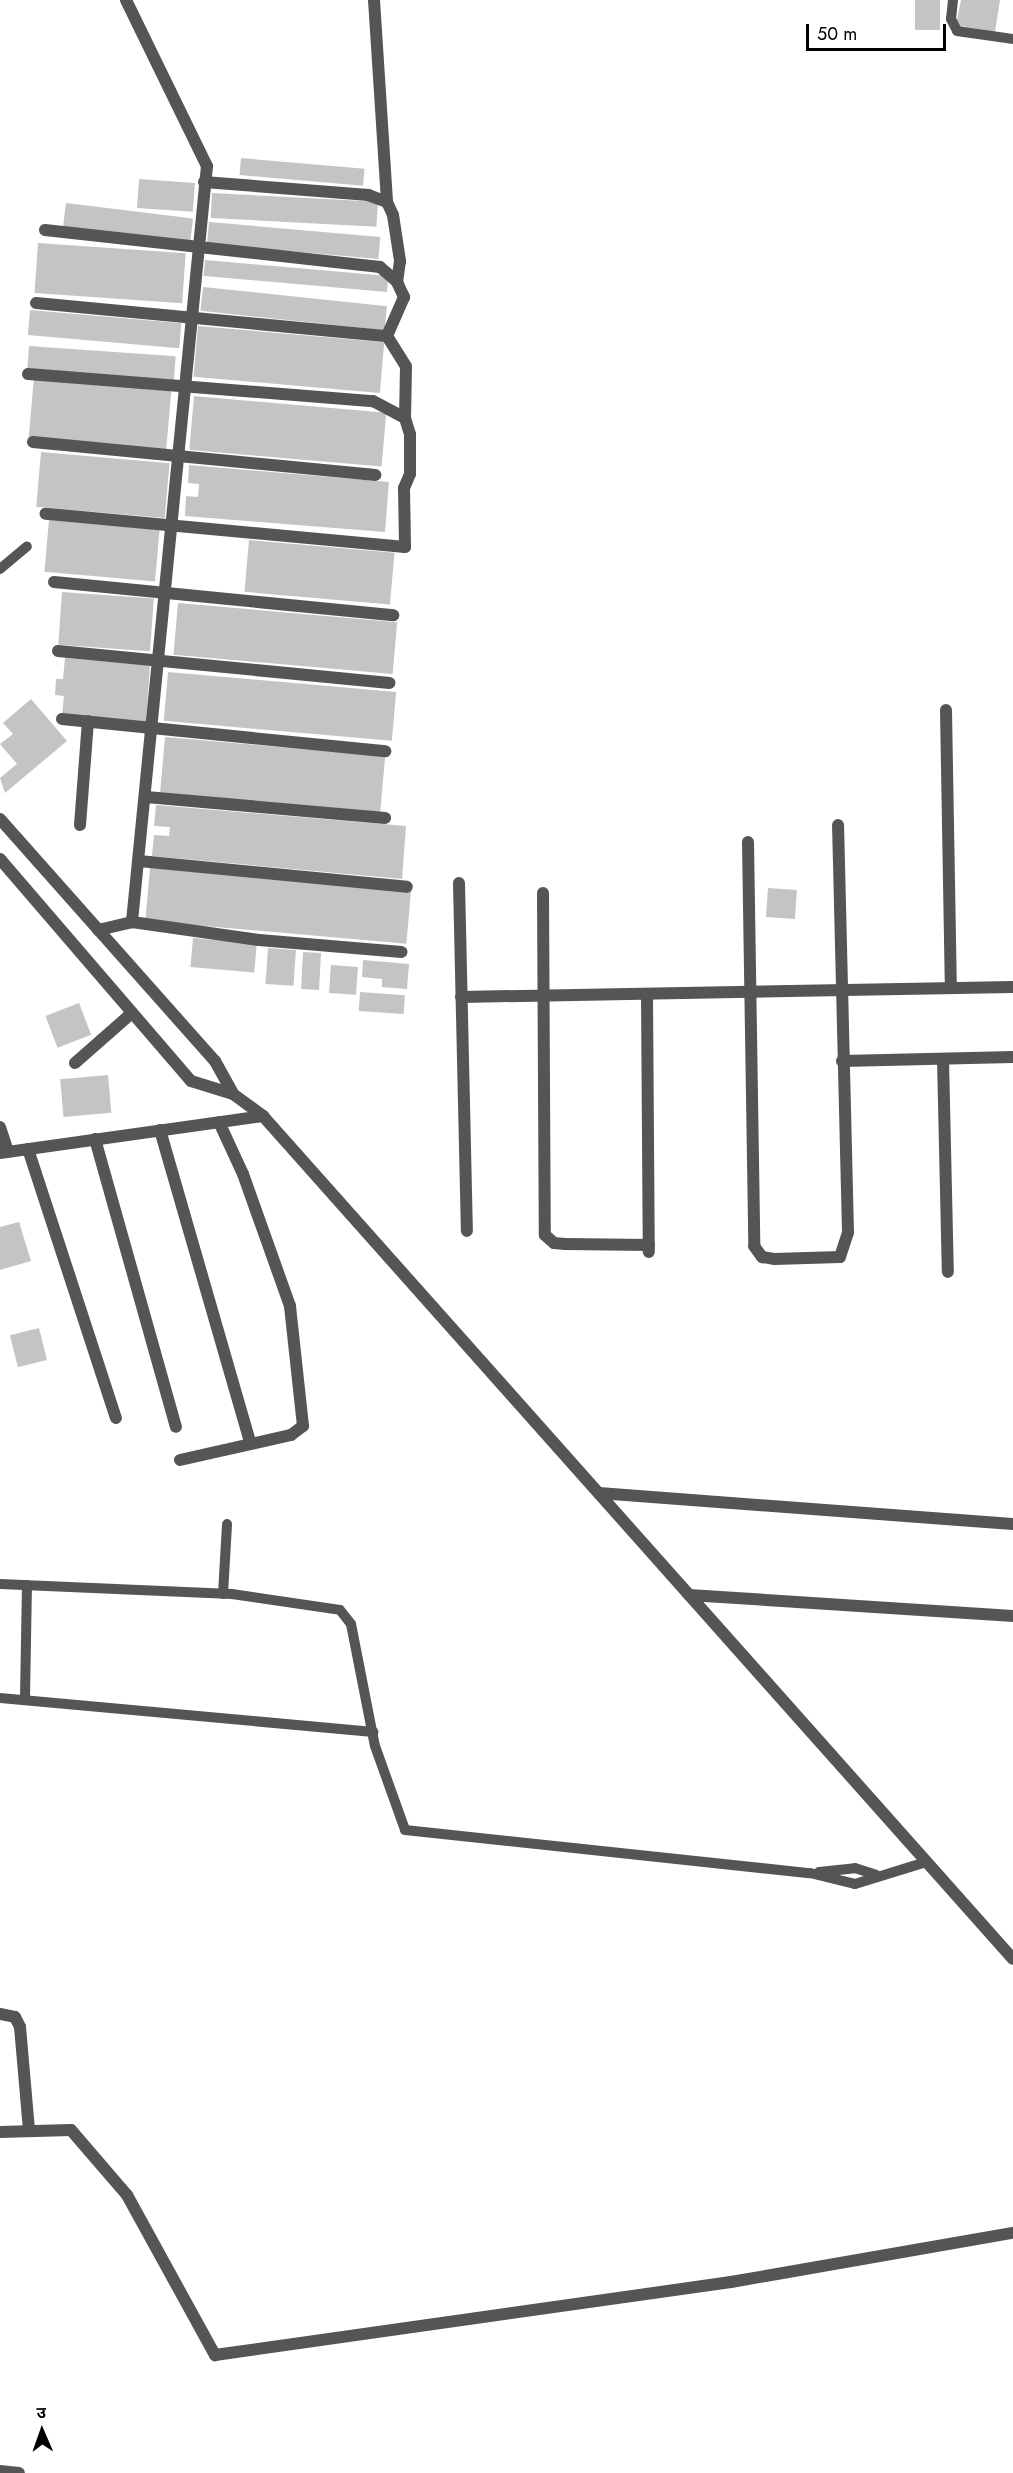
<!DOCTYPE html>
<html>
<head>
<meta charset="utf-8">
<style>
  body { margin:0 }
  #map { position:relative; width:1013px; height:2473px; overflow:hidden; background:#fff; font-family:Jost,"Noto Sans Devanagari",sans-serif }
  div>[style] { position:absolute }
  .building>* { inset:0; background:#c4c4c4; transform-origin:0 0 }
  .service>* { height:10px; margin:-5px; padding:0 5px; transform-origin:5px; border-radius:5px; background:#555 }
  .minor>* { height:12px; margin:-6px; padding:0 6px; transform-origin:6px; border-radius:6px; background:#555 }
  .tertiary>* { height:12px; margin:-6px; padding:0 6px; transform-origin:6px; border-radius:6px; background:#555 }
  span { translate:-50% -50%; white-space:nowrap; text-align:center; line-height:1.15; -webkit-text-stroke:4.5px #fff; paint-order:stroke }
  .north { position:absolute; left:12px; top:2401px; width:60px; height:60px; -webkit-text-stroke:4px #fff; paint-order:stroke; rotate:358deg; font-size:16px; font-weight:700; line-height:24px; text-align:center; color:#000 }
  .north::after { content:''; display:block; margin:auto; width:21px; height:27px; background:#000; clip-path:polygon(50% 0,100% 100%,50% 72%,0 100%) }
  .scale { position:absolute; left:806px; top:24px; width:140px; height:27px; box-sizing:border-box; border:3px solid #000; border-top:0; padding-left:8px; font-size:18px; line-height:21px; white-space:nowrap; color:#000; -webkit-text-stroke:4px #fff; paint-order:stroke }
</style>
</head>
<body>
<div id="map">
  <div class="building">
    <div style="left:915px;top:0;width:25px;height:30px"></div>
    <div style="clip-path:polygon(961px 0,1000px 0,995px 32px,956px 25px)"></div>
    <div style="left:241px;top:158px;width:124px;height:17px;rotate:5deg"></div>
    <div style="left:139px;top:179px;width:56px;height:29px;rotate:4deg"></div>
    <div style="left:212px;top:193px;width:166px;height:25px;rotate:3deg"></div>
    <div style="left:66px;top:203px;width:128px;height:25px;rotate:7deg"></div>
    <div style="left:209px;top:222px;width:172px;height:22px;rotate:5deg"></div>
    <div style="left:38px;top:243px;width:148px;height:50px;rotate:4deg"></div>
    <div style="left:205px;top:260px;width:184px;height:16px;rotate:5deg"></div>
    <div style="left:203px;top:287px;width:185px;height:24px;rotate:6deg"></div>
    <div style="left:30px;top:310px;width:152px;height:25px;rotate:5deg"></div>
    <div style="left:198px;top:326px;width:187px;height:51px;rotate:5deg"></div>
    <div style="left:29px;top:346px;width:147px;height:25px;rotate:4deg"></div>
    <div style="left:34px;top:377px;width:138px;height:61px;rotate:5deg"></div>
    <div style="left:194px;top:396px;width:193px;height:54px;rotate:5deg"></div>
    <div style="left:41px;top:452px;width:129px;height:55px;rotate:5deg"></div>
    <div style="clip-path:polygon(189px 465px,389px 482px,385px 532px,185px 516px,186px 496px,198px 497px,199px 484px,188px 483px)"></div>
    <div style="left:49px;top:520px;width:111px;height:52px;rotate:5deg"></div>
    <div style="left:249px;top:540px;width:146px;height:52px;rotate:5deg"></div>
    <div style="left:62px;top:592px;width:92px;height:53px;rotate:4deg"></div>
    <div style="left:178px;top:603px;width:220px;height:52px;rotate:5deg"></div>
    <div style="clip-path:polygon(65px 658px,150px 665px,146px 722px,62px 715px,64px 696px,55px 695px,56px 679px,63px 679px)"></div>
    <div style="left:168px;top:672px;width:229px;height:49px;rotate:5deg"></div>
    <div style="clip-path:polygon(31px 699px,67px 741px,5px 793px,0 778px,17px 764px,0 744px,13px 734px,3px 723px)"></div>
    <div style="left:165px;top:737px;width:221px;height:56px;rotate:5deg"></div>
    <div style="clip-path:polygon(156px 805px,406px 826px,402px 879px,152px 856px,154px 835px,169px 836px,170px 827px,154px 826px)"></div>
    <div style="left:150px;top:868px;width:262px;height:53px;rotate:5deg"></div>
    <div style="left:768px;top:888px;width:29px;height:29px;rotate:4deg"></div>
    <div style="left:193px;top:938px;width:64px;height:29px;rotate:5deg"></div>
    <div style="left:268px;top:948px;width:28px;height:36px;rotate:4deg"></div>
    <div style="left:303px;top:952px;width:18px;height:37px;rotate:3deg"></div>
    <div style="clip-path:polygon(363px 960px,409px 964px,407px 989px,382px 987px,382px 979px,362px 977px)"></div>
    <div style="left:331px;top:965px;width:27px;height:28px;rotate:4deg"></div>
    <div style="left:360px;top:992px;width:45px;height:19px;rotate:4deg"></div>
    <div style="left:79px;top:1003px;width:34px;height:36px;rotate:69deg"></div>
    <div style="left:108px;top:1075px;width:38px;height:48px;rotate:85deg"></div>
    <div style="clip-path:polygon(19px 1222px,31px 1261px,0 1270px,0 1227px)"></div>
    <div style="left:39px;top:1328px;width:33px;height:30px;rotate:76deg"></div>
  </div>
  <div class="service">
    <div style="left:953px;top:0;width:19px;rotate:96deg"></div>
    <div style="left:951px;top:19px;width:13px;rotate:63deg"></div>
    <div style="left:957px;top:31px;width:57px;rotate:8.1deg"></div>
    <div style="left:0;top:569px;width:35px;rotate:-40deg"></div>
    <div style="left:0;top:1584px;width:232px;rotate:2.5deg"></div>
    <div style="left:232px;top:1594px;width:109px;rotate:8.4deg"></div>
    <div style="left:340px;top:1610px;width:18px;rotate:52deg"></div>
    <div style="left:351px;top:1624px;width:124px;rotate:78.9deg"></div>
    <div style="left:375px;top:1746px;width:89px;rotate:70.3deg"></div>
    <div style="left:405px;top:1830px;width:407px;rotate:6.1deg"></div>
    <div style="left:810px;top:1873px;width:46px;rotate:13.7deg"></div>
    <div style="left:855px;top:1884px;width:74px;rotate:-17.2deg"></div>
    <div style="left:223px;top:1594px;width:70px;rotate:-86.7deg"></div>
    <div style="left:0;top:1698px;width:375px;rotate:5.2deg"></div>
    <div style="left:25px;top:1698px;width:113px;rotate:-89deg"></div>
    <div style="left:819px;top:1872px;width:36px;rotate:-6deg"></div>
    <div style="left:855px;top:1868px;width:22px;rotate:18deg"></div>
  </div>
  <div class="minor">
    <div style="left:126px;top:0;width:185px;rotate:64deg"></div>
    <div style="left:207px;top:166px;width:760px;rotate:95.67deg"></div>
    <div style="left:374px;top:0;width:202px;rotate:86.3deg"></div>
    <div style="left:387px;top:202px;width:14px;rotate:65deg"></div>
    <div style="left:393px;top:215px;width:47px;rotate:81.3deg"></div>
    <div style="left:400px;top:261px;width:21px;rotate:98deg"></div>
    <div style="left:204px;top:182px;width:165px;rotate:4.5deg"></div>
    <div style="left:368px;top:195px;width:20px;rotate:20deg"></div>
    <div style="left:45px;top:230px;width:337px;rotate:6.3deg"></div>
    <div style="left:380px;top:267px;width:23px;rotate:41deg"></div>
    <div style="left:397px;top:282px;width:17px;rotate:65deg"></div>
    <div style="left:404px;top:297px;width:43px;rotate:113.6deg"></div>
    <div style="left:387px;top:336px;width:36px;rotate:58deg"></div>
    <div style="left:406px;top:367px;width:51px;rotate:91.1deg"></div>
    <div style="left:405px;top:418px;width:17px;rotate:73deg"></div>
    <div style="left:410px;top:434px;width:40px;rotate:90deg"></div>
    <div style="left:410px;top:474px;width:15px;rotate:113deg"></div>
    <div style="left:404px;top:488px;width:59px;rotate:89deg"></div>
    <div style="left:405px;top:547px;width:361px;rotate:-174.7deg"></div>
    <div style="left:36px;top:303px;width:353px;rotate:5.4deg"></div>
    <div style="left:28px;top:374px;width:346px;rotate:4.5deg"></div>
    <div style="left:373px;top:401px;width:36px;rotate:28deg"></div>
    <div style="left:33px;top:442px;width:344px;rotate:5.5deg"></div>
    <div style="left:54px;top:582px;width:341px;rotate:5.6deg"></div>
    <div style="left:58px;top:651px;width:333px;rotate:5.5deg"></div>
    <div style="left:946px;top:710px;width:278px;rotate:89deg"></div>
    <div style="left:62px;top:719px;width:325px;rotate:5.7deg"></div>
    <div style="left:146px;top:797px;width:240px;rotate:5deg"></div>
    <div style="left:80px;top:825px;width:104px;rotate:-85.6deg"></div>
    <div style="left:748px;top:842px;width:404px;rotate:89.1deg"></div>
    <div style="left:754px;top:1246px;width:14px;rotate:54deg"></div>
    <div style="left:762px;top:1257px;width:12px;rotate:9deg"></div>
    <div style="left:774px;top:1259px;width:66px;rotate:-1.7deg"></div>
    <div style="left:840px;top:1257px;width:26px;rotate:-72deg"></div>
    <div style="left:848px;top:1232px;width:407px;rotate:-91.4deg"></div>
    <div style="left:139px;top:861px;width:269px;rotate:5.5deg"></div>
    <div style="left:459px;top:883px;width:348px;rotate:88.7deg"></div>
    <div style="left:543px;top:893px;width:342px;rotate:89.7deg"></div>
    <div style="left:545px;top:1235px;width:12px;rotate:42deg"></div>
    <div style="left:554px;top:1243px;width:11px;rotate:5deg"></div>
    <div style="left:565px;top:1244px;width:84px;rotate:0.7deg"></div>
    <div style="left:98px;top:930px;width:35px;rotate:-13deg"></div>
    <div style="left:132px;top:922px;width:128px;rotate:8.1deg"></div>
    <div style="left:259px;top:940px;width:143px;rotate:4.8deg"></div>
    <div style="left:647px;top:995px;width:257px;rotate:89.6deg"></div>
    <div style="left:461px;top:997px;width:552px;rotate:-1.04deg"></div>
    <div style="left:943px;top:1059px;width:213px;rotate:88.7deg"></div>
    <div style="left:842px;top:1061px;width:171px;rotate:-1.3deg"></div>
    <div style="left:75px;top:1063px;width:76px;rotate:-41.3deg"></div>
    <div style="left:0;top:1127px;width:26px;rotate:72deg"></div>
    <div style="left:160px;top:1130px;width:325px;rotate:73.9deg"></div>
    <div style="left:95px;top:1139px;width:299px;rotate:74.3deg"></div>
    <div style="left:28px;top:1149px;width:283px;rotate:71.9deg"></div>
    <div style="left:0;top:1153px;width:266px;rotate:-8deg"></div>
    <div style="left:180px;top:1460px;width:114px;rotate:-12.7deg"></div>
    <div style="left:291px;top:1435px;width:15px;rotate:-37deg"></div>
    <div style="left:303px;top:1426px;width:121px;rotate:-96.2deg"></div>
    <div style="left:290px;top:1306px;width:140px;rotate:-109.6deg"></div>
    <div style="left:243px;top:1174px;width:57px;rotate:-114.8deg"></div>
    <div style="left:599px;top:1493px;width:415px;rotate:4.3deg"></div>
    <div style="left:689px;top:1595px;width:325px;rotate:3.7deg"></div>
    <div style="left:0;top:2014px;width:15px;rotate:11deg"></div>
    <div style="left:15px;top:2017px;width:11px;rotate:63deg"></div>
    <div style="left:20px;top:2027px;width:103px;rotate:85deg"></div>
    <div style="left:0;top:2132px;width:71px;rotate:-1.6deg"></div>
    <div style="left:71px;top:2130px;width:86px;rotate:49.3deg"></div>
    <div style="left:127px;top:2195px;width:183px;rotate:61.2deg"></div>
    <div style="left:215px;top:2355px;width:521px;rotate:-8.05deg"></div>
    <div style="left:731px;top:2282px;width:286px;rotate:-9.9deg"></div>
    <div style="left:0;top:2471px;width:19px;rotate:6deg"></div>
  </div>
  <div class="tertiary">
    <div style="left:0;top:819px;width:324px;rotate:48.4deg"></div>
    <div style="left:215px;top:1061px;width:38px;rotate:61deg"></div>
    <div style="left:0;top:859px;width:293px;rotate:49.3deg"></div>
    <div style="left:191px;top:1081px;width:44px;rotate:17.2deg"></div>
    <div style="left:233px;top:1094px;width:37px;rotate:36deg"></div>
    <div style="left:263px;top:1116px;width:1128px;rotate:48.34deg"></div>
  </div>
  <div class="north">उ</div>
  <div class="scale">50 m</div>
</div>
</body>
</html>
